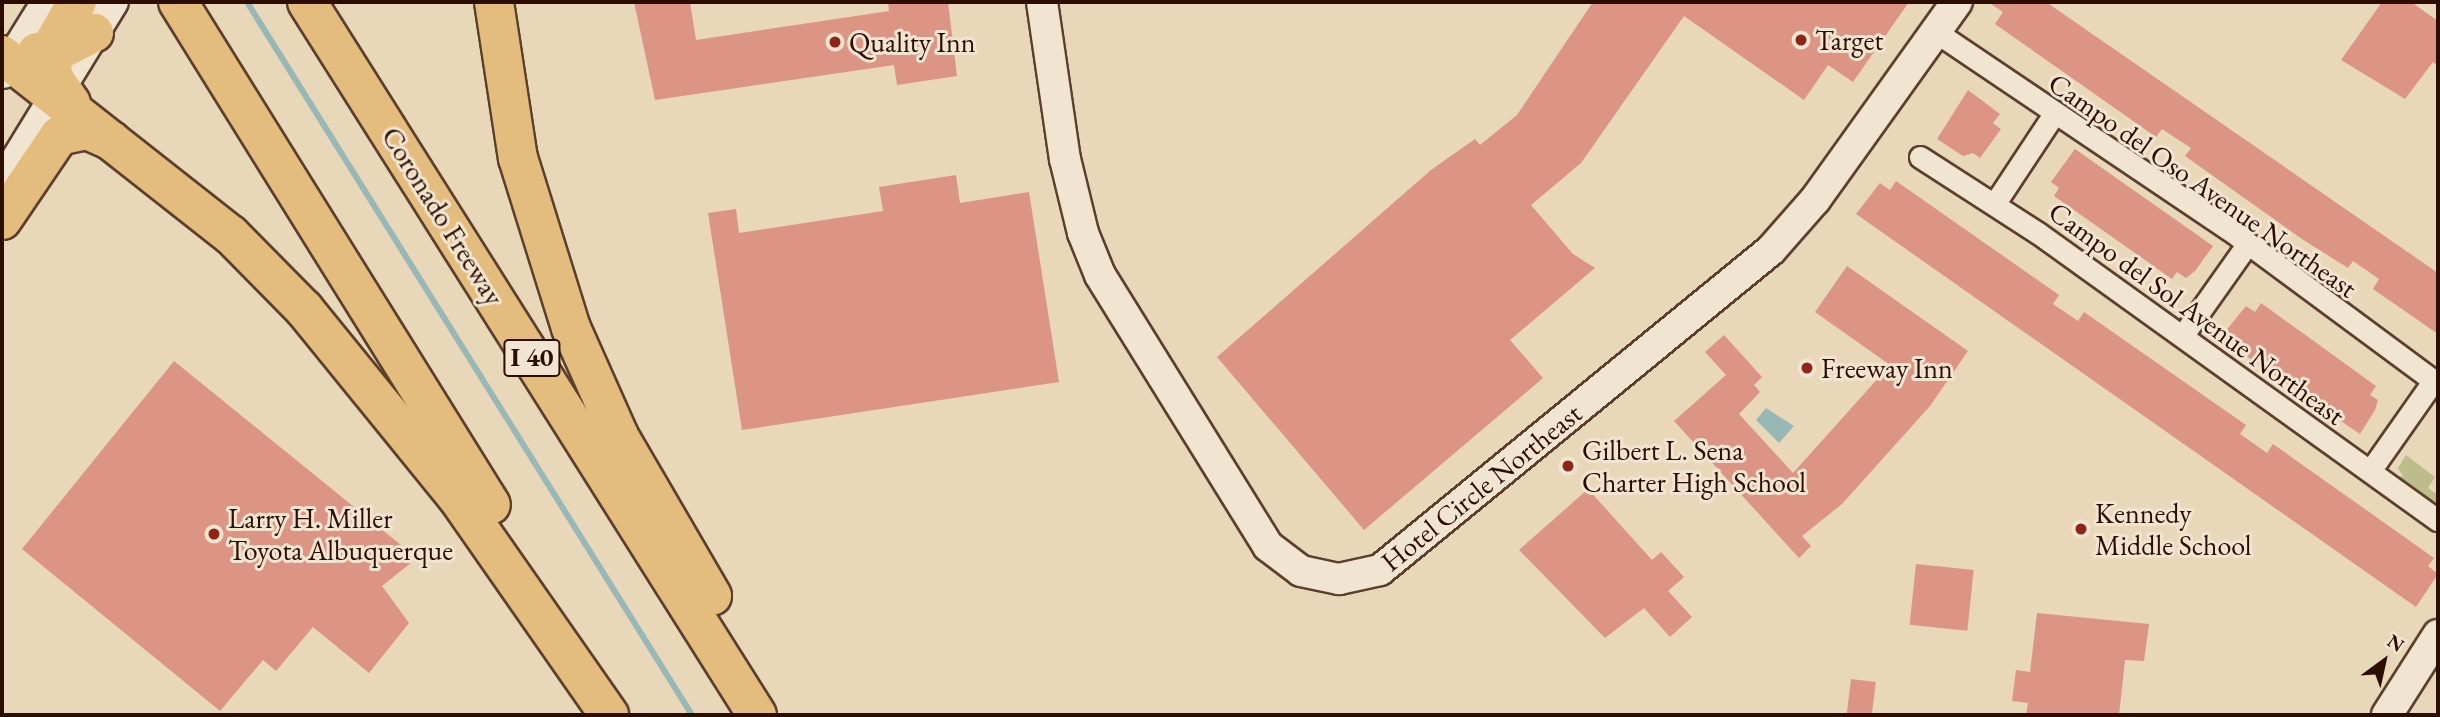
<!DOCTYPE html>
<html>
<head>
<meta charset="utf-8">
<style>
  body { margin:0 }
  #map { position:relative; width:2440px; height:717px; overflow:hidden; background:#e9d7ba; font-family:"EB Garamond",serif }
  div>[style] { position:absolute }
  .green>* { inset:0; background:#bebc8b }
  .water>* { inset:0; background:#98b8b5 }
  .stream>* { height:6px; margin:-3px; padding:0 3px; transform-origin:3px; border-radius:3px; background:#98b8b5 }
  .building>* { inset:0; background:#dc9484; transform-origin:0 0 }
  .roads { filter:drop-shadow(2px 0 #5b402e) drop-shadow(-2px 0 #5b402e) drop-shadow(0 2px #5b402e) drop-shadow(0 -2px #5b402e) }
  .street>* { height:21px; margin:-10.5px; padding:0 10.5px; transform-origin:10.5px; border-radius:10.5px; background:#f1e5d2 }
  .secondary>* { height:30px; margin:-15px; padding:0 15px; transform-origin:15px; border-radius:15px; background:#f1e5d2 }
  .highway>* { height:38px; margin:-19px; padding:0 19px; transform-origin:19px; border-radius:19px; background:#e4bc7d }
  .dots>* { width:19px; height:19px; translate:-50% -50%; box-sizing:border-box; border:4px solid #f1e5d2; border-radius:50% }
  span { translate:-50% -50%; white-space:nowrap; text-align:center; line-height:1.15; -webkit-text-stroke:6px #f1e5d2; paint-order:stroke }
  .shield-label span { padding:2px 5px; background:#f1e5d2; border:2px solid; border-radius:5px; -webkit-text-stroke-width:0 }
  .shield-label { font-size:26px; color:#2c0d00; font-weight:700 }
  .poi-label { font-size:28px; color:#2c0d00 }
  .left { translate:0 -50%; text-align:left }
  .street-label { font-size:28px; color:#2c0d00 }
  .frame { position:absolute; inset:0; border:4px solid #2c0d00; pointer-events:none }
  .north { position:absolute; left:2349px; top:626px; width:70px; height:70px; -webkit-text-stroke:5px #f1e5d2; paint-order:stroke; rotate:33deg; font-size:19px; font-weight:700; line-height:28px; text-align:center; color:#2c0d00 }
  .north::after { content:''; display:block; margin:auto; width:24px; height:32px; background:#2c0d00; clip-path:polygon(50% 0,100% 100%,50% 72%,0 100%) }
</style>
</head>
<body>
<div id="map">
  <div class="green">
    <div style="clip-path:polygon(2406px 455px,2435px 477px,2428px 488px,2438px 495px,2438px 507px,2397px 477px,2403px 476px,2398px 468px)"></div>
  </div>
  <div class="water">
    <div style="clip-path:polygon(1766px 408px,1794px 426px,1779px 443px,1756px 420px)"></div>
  </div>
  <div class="stream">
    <div style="left:247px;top:2px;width:840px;rotate:58.03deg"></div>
  </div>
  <div class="building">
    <div style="clip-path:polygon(634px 2px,690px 2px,696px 40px,889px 11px,888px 2px,948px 2px,957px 76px,897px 85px,894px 65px,655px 100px)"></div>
    <div style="clip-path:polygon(1593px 2px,1909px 2px,1853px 82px,1828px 65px,1804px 100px,1684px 16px,1581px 163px,1531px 205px,1573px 254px,1595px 268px,1510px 340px,1543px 378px,1364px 530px,1217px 357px,1431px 170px,1475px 139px,1480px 145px,1517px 115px)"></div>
    <div style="clip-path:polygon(1988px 2px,2046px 2px,2438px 273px,2438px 334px,2373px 289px,2379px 279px,2353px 261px,2348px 268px,2302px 239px,2185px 156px,2191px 148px,2162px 129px,2156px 137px,1995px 24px,2003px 12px)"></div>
    <div style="clip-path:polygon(2382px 2px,2411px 2px,2438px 21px,2438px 66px,2433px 62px,2405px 99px,2341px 60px)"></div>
    <div style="clip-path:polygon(1968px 90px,2000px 114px,1993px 123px,2001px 129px,1980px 158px,1973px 153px,1963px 156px,1937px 139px)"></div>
    <div style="clip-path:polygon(2075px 149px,2213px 246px,2195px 271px,2186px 278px,2177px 272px,2172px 279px,2054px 196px,2059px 188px,2051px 182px)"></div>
    <div style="clip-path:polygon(956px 175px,960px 203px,1029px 192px,1059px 382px,742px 430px,708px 213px,736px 209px,739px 233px,883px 211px,879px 187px)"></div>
    <div style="clip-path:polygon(1896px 181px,2059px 295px,2053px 304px,2078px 321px,2084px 312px,2246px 425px,2240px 434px,2267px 453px,2273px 444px,2434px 558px,2428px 566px,2438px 574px,2416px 607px,1856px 214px,1880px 183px,1890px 190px)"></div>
    <div style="clip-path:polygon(1847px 266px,1968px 351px,1930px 406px,1842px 504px,1802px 536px,1811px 546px,1799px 558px,1674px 421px,1726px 375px,1705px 352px,1724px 335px,1762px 377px,1754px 385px,1760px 392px,1739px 414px,1793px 473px,1890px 365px,1815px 312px)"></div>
    <div style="clip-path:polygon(2261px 303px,2376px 386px,2370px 395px,2378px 400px,2375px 410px,2360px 434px,2220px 338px,2246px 306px,2255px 312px)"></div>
    <div style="clip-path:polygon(174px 361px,417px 558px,382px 586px,409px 623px,369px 673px,313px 627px,276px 671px,263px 660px,220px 711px,22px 549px)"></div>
    <div style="clip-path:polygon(1588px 489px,1652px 560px,1661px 552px,1684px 577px,1668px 591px,1692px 617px,1670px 637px,1644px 608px,1605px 638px,1519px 550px)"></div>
    <div style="left:1916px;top:564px;width:58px;height:61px;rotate:6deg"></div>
    <div style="clip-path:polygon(2037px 613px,2149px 624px,2144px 661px,2125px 660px,2119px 715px,2026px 715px,2028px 703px,2012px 701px,2016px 670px,2030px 672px)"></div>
    <div style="left:1851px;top:679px;width:25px;height:36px;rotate:7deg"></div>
  </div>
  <div class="roads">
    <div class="street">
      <div style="left:1936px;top:32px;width:364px;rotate:34deg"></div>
      <div style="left:2238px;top:236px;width:249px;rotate:36.5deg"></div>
      <div style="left:1920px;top:157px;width:140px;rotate:32.8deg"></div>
      <div style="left:2038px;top:233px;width:492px;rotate:35.7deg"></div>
      <div style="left:1995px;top:203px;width:107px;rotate:-56.5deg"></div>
      <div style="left:2183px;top:335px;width:109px;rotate:-54.7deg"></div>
      <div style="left:2370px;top:471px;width:111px;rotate:-54.9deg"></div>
    </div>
    <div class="secondary">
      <div style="left:1042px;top:2px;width:159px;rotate:81.7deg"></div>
      <div style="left:1065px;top:159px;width:76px;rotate:76.3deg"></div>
      <div style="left:1083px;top:233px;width:45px;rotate:68deg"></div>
      <div style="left:1100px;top:275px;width:319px;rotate:58.2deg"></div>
      <div style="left:1268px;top:546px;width:41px;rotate:37.1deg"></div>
      <div style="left:1301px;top:571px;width:39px;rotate:12deg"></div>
      <div style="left:1339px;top:579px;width:42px;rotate:-12.4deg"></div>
      <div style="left:1380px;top:570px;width:505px;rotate:-39.3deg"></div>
      <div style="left:1771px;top:250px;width:67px;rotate:-48.7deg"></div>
      <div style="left:1815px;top:200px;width:244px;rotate:-54.4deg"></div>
      <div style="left:3px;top:73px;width:84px;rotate:-58.2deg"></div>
      <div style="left:2px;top:183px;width:212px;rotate:-58.5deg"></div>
      <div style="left:2387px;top:715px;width:95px;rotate:-57.5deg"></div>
    </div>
    <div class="highway">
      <div style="left:178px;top:2px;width:592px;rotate:58.11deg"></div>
      <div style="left:307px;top:2px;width:843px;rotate:57.74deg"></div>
      <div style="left:494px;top:2px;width:158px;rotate:81.3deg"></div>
      <div style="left:518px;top:158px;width:178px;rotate:72.7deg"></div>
      <div style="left:571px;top:328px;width:118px;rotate:66deg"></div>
      <div style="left:619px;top:436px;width:185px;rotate:59.8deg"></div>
      <div style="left:37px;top:52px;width:25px;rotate:-7deg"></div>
      <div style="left:62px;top:49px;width:36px;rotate:-27deg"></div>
      <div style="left:2px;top:55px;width:291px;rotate:38.2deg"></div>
      <div style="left:231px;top:235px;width:104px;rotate:45.4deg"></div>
      <div style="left:304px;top:309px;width:242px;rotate:50.9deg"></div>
      <div style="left:457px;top:497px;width:266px;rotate:55.1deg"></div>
      <div style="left:71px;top:103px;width:28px;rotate:-125deg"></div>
      <div style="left:55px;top:80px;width:20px;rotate:-105deg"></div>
      <div style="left:50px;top:61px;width:19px;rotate:-78deg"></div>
      <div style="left:54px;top:42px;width:46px;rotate:-60.1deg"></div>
      <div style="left:2px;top:220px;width:102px;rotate:-55.8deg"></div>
      <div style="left:59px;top:136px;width:29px;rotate:-12deg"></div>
      <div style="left:87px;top:130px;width:27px;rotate:24deg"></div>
    </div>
  </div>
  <div class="dots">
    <div style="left:1801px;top:40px;background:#8f2418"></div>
    <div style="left:835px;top:42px;background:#8f2418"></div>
    <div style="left:1807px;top:368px;background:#8f2418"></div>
    <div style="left:1568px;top:466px;background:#8f2418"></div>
    <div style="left:2081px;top:529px;background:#8f2418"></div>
    <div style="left:214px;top:534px;background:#8f2418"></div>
  </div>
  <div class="shield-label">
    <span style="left:532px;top:358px">I 40</span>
  </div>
  <div class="poi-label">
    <span class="left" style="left:1815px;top:40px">Target</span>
    <span class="left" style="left:849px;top:42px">Quality Inn</span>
    <span class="left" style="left:1821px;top:368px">Freeway Inn</span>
    <span class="left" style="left:1582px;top:466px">Gilbert L. Sena<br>Charter High School</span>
    <span class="left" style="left:2095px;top:529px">Kennedy<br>Middle School</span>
    <span class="left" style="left:228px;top:534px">Larry H. Miller<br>Toyota Albuquerque</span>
  </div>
  <div class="street-label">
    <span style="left:2203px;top:185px;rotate:35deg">Campo del Oso Avenue Northeast</span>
    <span style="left:443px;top:216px;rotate:58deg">Coronado Freeway</span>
    <span style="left:2197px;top:313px;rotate:36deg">Campo del Sol Avenue Northeast</span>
    <span style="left:1481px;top:487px;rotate:-39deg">Hotel Circle Northeast</span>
  </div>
  <div class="frame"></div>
  <div class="north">N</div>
</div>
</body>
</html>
